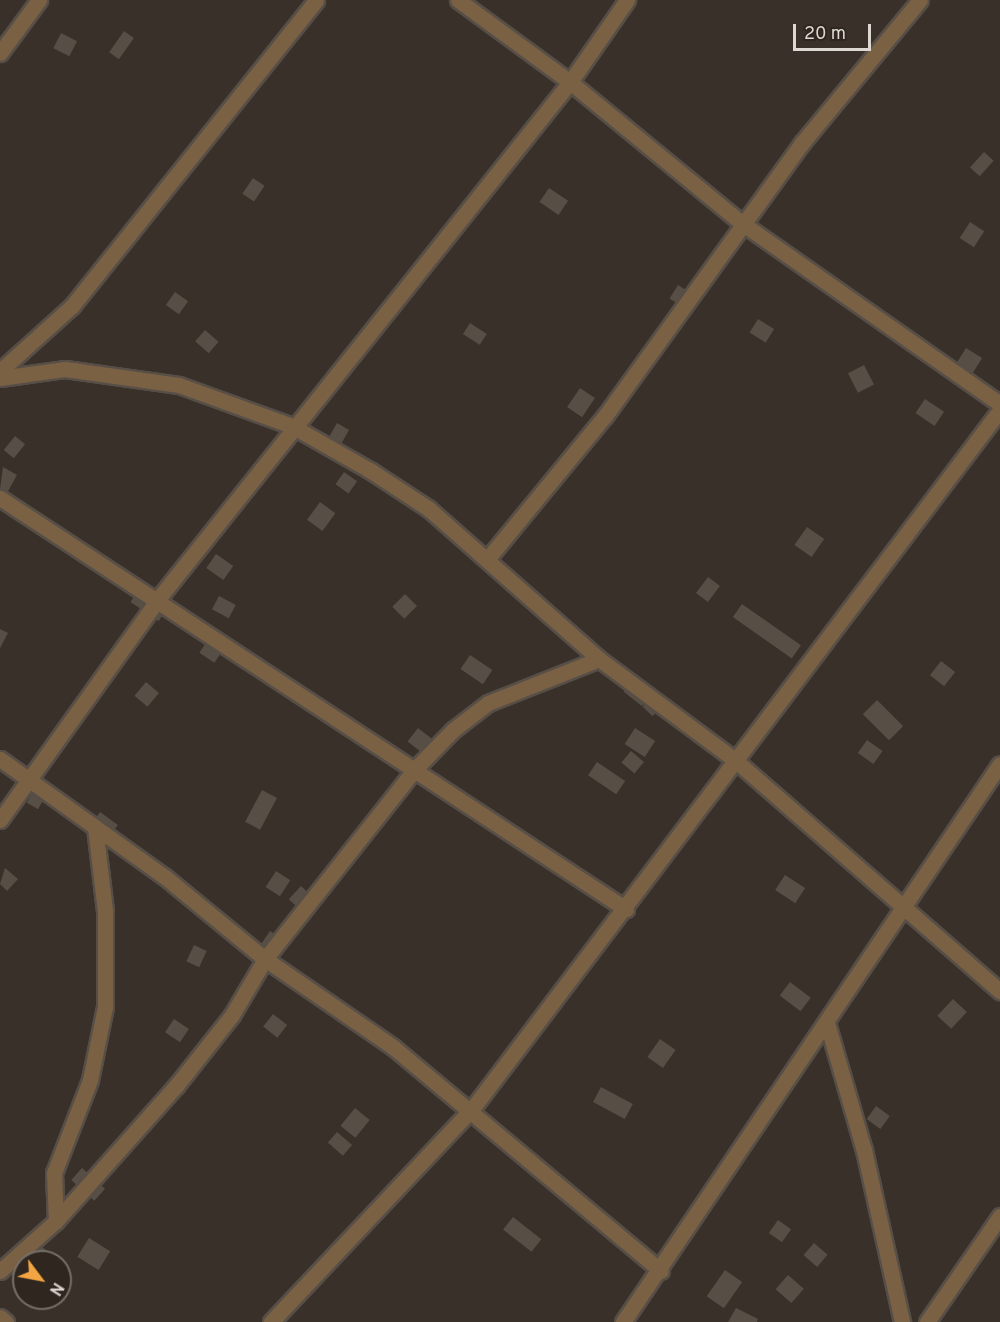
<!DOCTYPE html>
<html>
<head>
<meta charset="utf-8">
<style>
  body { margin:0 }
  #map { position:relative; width:1000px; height:1322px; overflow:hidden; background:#393129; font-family:Overpass,sans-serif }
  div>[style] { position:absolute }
  .building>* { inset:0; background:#574e45; transform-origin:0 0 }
  .roads { filter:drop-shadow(2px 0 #574f47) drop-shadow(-2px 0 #574f47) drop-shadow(0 2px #574f47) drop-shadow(0 -2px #574f47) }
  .street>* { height:15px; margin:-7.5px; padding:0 7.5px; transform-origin:7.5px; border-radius:7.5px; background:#7b6144 }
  span { translate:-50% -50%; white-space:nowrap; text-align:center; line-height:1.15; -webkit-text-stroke:6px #2f271f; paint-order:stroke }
  .north { position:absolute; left:12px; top:1250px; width:60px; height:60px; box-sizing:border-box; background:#2f271f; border:2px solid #756e67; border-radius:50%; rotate:122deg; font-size:16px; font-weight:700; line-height:24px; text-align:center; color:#ddd8d2 }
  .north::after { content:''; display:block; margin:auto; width:21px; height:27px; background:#f2a542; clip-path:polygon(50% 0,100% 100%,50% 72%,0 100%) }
  .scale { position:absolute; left:793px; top:24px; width:78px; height:27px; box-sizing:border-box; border:3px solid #ddd8d2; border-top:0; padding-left:8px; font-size:18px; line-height:21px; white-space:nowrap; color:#ddd8d2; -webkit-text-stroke:4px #2f271f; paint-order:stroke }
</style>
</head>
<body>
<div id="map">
  <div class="building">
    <div style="left:124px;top:31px;width:12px;height:26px;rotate:35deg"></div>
    <div style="left:61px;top:33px;width:18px;height:17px;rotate:27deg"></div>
    <div style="left:984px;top:152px;width:13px;height:21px;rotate:42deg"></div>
    <div style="left:253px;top:178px;width:14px;height:19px;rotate:34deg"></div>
    <div style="left:549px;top:188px;width:23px;height:17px;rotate:34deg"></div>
    <div style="left:970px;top:222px;width:17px;height:19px;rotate:33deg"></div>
    <div style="left:678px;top:285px;width:15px;height:16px;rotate:32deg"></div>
    <div style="left:175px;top:292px;width:16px;height:16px;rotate:35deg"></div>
    <div style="left:758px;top:319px;width:19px;height:16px;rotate:32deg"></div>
    <div style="left:470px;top:323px;width:20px;height:13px;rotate:33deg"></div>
    <div style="left:205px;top:330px;width:18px;height:15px;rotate:41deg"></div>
    <div style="left:966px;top:348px;width:19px;height:32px;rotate:32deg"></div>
    <div style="left:864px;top:365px;width:22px;height:18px;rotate:63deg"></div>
    <div style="left:580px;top:388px;width:18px;height:23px;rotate:34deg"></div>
    <div style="left:925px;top:399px;width:23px;height:17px;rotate:34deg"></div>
    <div style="left:337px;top:423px;width:14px;height:24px;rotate:30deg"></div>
    <div style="left:15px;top:436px;width:13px;height:18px;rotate:39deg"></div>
    <div style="clip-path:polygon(3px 467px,17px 475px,7px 493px,0 489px)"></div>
    <div style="left:344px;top:472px;width:16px;height:15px;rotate:35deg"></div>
    <div style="left:320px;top:502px;width:19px;height:22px;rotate:36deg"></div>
    <div style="left:807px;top:527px;width:21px;height:22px;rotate:35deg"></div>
    <div style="left:216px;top:554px;width:21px;height:17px;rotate:35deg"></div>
    <div style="left:708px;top:577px;width:15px;height:20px;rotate:37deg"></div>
    <div style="left:140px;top:588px;width:34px;height:17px;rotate:34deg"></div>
    <div style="left:405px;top:594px;width:17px;height:18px;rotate:45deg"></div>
    <div style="left:219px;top:596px;width:19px;height:15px;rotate:28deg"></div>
    <div style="left:742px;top:604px;width:72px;height:16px;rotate:35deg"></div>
    <div style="clip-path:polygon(0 629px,8px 633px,0 648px)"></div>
    <div style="left:210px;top:637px;width:18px;height:19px;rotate:34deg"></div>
    <div style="left:470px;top:655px;width:27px;height:17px;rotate:34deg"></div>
    <div style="left:941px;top:661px;width:18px;height:18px;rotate:38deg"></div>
    <div style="left:636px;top:676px;width:23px;height:20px;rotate:38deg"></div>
    <div style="left:146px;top:682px;width:17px;height:18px;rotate:40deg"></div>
    <div style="left:656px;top:693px;width:14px;height:19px;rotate:45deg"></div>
    <div style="left:877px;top:700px;width:37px;height:20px;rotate:45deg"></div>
    <div style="left:418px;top:728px;width:18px;height:17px;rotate:38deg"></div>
    <div style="left:635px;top:728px;width:24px;height:19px;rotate:33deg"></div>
    <div style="left:867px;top:740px;width:19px;height:16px;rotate:35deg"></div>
    <div style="left:631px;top:751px;width:17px;height:15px;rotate:40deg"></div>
    <div style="left:597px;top:762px;width:34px;height:16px;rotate:34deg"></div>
    <div style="left:35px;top:788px;width:13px;height:17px;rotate:29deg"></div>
    <div style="left:262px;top:790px;width:17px;height:36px;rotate:28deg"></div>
    <div style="left:100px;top:812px;width:22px;height:18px;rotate:36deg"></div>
    <div style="clip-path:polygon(5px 868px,18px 879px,7px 891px,0 884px)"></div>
    <div style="left:276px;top:871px;width:17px;height:19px;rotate:33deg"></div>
    <div style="left:785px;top:875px;width:24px;height:18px;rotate:33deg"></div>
    <div style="left:301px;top:886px;width:16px;height:18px;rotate:43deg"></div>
    <div style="left:270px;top:931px;width:18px;height:19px;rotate:34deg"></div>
    <div style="left:194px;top:945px;width:14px;height:18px;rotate:25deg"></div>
    <div style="left:790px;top:982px;width:26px;height:17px;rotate:37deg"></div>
    <div style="left:953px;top:999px;width:19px;height:23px;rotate:43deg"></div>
    <div style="left:273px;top:1014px;width:18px;height:16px;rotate:38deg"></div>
    <div style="left:174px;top:1019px;width:18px;height:16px;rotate:34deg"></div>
    <div style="left:660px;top:1039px;width:19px;height:22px;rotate:35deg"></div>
    <div style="left:601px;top:1087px;width:36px;height:17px;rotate:28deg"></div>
    <div style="left:876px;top:1106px;width:17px;height:16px;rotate:36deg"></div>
    <div style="left:355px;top:1108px;width:19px;height:23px;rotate:39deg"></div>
    <div style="left:337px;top:1132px;width:20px;height:14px;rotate:41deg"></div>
    <div style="left:82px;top:1168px;width:31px;height:16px;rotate:42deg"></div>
    <div style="left:513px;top:1217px;width:36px;height:16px;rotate:38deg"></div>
    <div style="left:778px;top:1220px;width:16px;height:16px;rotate:35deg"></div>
    <div style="left:89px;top:1238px;width:25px;height:22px;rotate:32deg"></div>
    <div style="clip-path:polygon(31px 1239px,46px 1250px,37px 1262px,19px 1253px)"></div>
    <div style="left:814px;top:1243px;width:18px;height:16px;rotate:41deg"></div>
    <div style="left:725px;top:1270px;width:21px;height:32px;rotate:35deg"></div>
    <div style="left:788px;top:1275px;width:21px;height:19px;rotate:41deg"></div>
    <div style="clip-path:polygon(736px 1308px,758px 1319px,757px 1322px,728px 1322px)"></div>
  </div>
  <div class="roads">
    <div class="street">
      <div style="left:458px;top:0;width:139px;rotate:36.2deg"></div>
      <div style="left:570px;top:82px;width:224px;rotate:39.4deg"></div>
      <div style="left:743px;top:224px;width:314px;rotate:35deg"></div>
      <div style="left:0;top:53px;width:66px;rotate:-53.7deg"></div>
      <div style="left:0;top:371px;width:97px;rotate:-42.1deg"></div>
      <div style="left:72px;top:306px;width:391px;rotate:-51.4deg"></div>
      <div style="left:0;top:378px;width:66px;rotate:-7.9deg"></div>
      <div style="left:65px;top:369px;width:115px;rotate:8deg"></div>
      <div style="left:179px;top:385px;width:120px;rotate:19.9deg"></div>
      <div style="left:292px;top:426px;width:91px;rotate:29.7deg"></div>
      <div style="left:371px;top:471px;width:69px;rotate:33.2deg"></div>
      <div style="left:429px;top:509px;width:227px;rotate:41.4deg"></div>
      <div style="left:599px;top:659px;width:169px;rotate:36.6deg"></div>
      <div style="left:735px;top:760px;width:352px;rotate:41.1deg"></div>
      <div style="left:0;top:498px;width:749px;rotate:33.29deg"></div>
      <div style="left:489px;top:557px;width:183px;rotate:-50.6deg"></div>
      <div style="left:605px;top:416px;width:337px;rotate:-54.2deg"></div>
      <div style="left:802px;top:143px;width:185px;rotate:-50.5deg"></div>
      <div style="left:0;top:759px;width:203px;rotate:35.6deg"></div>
      <div style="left:165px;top:877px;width:129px;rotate:39.4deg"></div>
      <div style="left:265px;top:959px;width:155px;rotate:34.5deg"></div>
      <div style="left:393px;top:1047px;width:349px;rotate:39.9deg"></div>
      <div style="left:0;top:820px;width:272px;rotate:-54.4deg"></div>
      <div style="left:158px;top:599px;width:661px;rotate:-51.45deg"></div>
      <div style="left:570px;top:82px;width:100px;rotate:-55.2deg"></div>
      <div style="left:827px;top:1023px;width:132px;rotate:73.8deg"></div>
      <div style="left:864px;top:1150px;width:176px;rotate:77.5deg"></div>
      <div style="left:56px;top:1221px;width:48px;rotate:-92.4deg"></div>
      <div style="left:54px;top:1173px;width:100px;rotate:-68.8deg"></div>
      <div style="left:90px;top:1080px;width:75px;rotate:-78.4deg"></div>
      <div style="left:105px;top:1007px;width:96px;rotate:-90deg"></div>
      <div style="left:105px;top:911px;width:85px;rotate:-96.8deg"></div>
      <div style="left:0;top:1271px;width:75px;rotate:-41.8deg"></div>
      <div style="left:56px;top:1221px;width:181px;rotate:-48.4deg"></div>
      <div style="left:176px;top:1086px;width:90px;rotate:-51.7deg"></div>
      <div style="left:232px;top:1015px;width:65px;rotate:-59.5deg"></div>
      <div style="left:265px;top:959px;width:242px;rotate:-51.7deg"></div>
      <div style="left:415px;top:769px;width:54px;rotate:-45.7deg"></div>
      <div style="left:453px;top:730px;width:44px;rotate:-37.6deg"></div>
      <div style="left:488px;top:703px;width:119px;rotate:-21.6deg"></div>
      <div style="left:0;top:1317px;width:8px;rotate:40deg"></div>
      <div style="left:271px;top:1322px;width:293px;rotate:-46.7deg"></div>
      <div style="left:472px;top:1109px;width:876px;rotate:-52.93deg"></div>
      <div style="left:623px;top:1322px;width:673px;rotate:-55.96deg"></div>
      <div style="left:927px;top:1322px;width:129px;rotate:-55.4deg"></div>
    </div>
  </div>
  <div class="north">N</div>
  <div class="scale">20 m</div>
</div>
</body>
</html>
